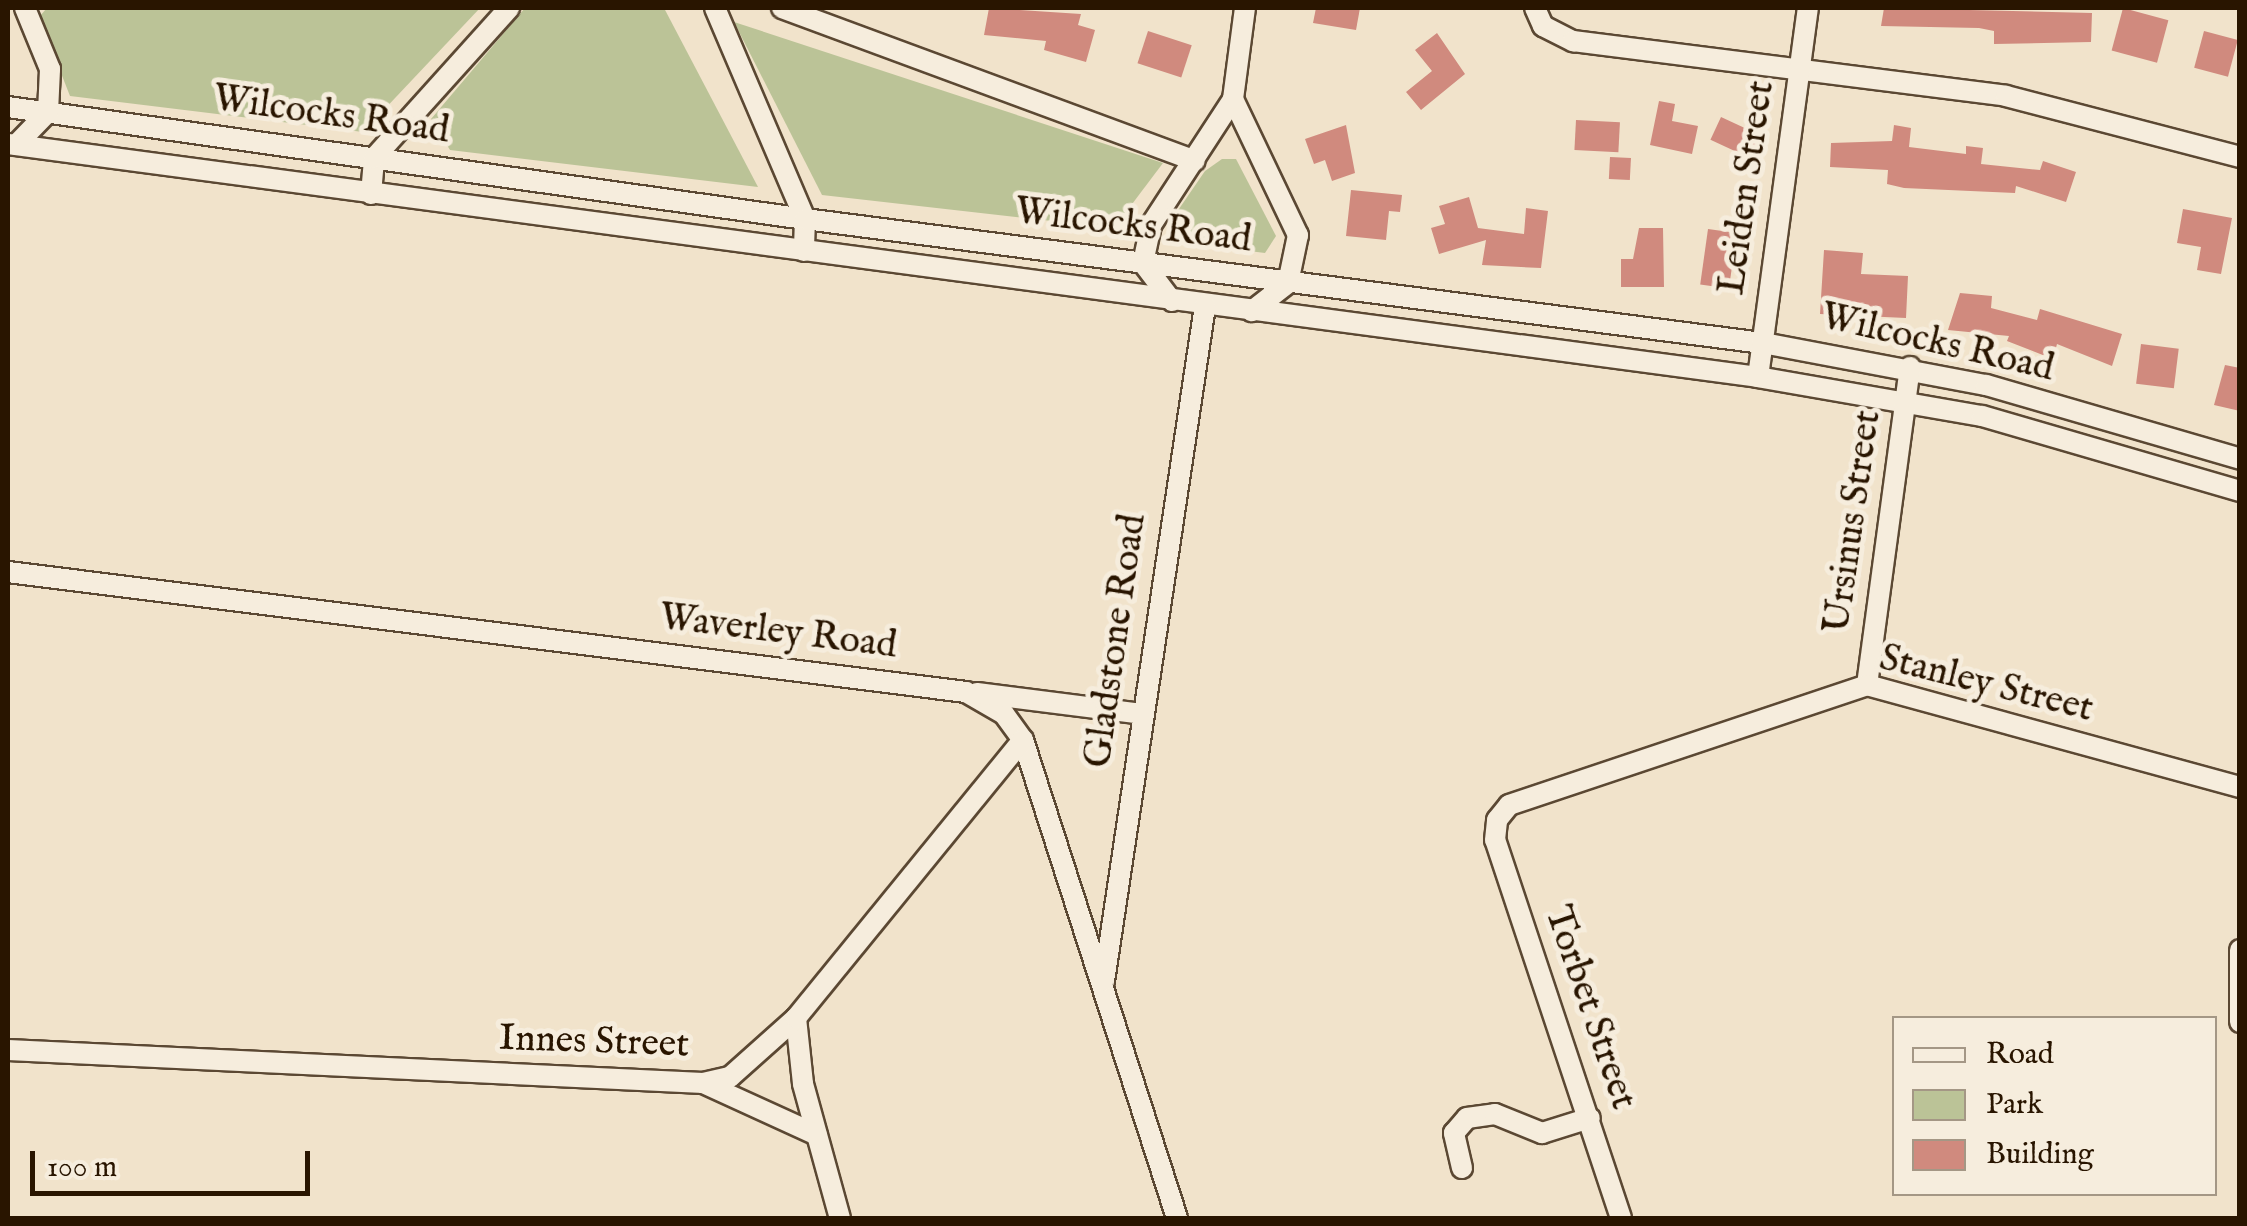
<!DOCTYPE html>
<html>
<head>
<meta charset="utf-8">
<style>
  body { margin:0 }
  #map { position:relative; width:2247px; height:1226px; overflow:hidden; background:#f1e3cb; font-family:"IM FELL English",serif }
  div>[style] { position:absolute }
  .green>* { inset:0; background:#bbc397 }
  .building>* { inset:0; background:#d08a7e; transform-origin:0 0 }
  .roads { filter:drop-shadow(2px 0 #5b4833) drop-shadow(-2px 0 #5b4833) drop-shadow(0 2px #5b4833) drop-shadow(0 -2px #5b4833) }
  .minor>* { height:20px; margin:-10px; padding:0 10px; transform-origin:10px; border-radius:10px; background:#f6eddd }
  span { translate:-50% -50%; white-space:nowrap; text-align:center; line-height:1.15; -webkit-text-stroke:10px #f6eddd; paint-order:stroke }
  .street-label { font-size:38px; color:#291500 }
  .frame { position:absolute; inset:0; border:10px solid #291500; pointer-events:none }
  .legend { position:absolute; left:1892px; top:1016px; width:325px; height:180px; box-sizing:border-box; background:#f6eddd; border:2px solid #a49785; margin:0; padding:12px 18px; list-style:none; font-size:30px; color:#291500 }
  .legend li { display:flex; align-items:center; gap:20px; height:50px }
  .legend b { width:50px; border:2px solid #a49785 }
  .scale { position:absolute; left:30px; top:1151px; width:280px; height:45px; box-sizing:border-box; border:5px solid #291500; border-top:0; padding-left:12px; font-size:30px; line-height:35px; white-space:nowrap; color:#291500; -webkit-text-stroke:8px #f6eddd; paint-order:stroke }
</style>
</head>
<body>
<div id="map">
  <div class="green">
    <div style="clip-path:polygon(47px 8px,480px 8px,363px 132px,70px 96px,39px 17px)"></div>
    <div style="clip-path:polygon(525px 8px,664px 8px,758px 187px,450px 150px,431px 119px)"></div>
    <div style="clip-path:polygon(734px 22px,1163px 163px,1114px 228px,822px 195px)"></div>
    <div style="clip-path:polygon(1222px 159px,1236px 159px,1276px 236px,1265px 253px,1178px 242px,1170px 222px,1205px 171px)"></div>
  </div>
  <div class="building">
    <div style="clip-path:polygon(989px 8px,1081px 14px,1078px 25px,1095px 30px,1086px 62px,1044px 50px,1046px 41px,984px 35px)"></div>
    <div style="clip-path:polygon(1316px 8px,1360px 8px,1356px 30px,1313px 23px)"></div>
    <div style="clip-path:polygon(1884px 8px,2092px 13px,2091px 42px,1994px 44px,1994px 31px,1979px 28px,1881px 26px)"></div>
    <div style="left:2123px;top:8px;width:47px;height:44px;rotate:15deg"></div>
    <div style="left:1148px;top:31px;width:46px;height:34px;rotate:18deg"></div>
    <div style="left:2204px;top:31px;width:35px;height:38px;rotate:15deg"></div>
    <div style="clip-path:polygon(1437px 33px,1465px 74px,1421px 110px,1406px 92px,1432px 71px,1415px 50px)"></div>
    <div style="clip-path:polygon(1659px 101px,1675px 104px,1672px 121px,1698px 126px,1692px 154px,1650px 145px)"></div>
    <div style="left:1721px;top:117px;width:47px;height:25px;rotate:25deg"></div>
    <div style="left:1576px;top:120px;width:44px;height:30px;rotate:3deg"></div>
    <div style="clip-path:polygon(1346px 125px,1355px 173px,1332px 181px,1325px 160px,1314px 164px,1305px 139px)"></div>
    <div style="clip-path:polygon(1894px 125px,1911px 128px,1909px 147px,1966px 154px,1966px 146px,1983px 148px,1981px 164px,2040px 170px,2043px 161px,2076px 172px,2066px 202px,2016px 186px,2015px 193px,1904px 188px,1887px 184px,1888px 170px,1830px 167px,1831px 143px,1892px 141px)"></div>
    <div style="left:1610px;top:157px;width:21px;height:22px;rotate:3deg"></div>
    <div style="clip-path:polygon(1351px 190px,1402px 195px,1400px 212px,1389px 211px,1386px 240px,1346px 236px)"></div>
    <div style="clip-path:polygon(1469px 197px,1478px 228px,1524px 234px,1526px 208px,1548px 211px,1541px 268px,1482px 265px,1486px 240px,1439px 254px,1431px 228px,1445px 224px,1439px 206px)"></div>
    <div style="clip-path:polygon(2183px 209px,2232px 218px,2221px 274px,2197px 270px,2201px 247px,2177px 243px)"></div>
    <div style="clip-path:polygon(1639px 228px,1663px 228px,1664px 287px,1621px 287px,1621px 259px,1633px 259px)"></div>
    <div style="left:1708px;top:229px;width:29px;height:56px;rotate:8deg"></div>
    <div style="clip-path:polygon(1824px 250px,1863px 253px,1861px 274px,1908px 276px,1906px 318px,1820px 314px)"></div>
    <div style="clip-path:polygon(1960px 293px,1992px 296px,1991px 308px,2037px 320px,2040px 309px,2122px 334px,2112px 366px,2057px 344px,2053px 359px,2007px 341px,2009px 336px,1948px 330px)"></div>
    <div style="left:2141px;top:344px;width:38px;height:40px;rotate:7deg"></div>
    <div style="clip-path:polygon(2225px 365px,2240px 368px,2240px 411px,2214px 405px)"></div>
  </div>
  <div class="roads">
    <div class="minor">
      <div style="left:715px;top:8px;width:229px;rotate:66.9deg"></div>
      <div style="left:805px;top:219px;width:32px;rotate:92deg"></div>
      <div style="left:782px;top:8px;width:440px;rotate:20.3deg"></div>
      <div style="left:1535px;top:8px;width:20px;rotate:66deg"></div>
      <div style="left:1543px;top:26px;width:34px;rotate:27deg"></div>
      <div style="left:1573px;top:41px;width:436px;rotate:7.2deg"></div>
      <div style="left:2006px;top:96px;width:242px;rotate:14.6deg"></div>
      <div style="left:1233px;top:99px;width:151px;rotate:64.5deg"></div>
      <div style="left:1298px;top:235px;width:49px;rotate:101.8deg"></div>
      <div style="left:1288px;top:283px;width:46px;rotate:142.1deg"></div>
      <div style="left:8px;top:107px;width:805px;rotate:8deg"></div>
      <div style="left:805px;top:219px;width:966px;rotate:7.38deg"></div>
      <div style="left:1763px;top:343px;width:227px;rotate:10.7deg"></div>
      <div style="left:1986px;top:385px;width:265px;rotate:16.2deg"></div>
      <div style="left:8px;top:144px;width:1765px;rotate:7.58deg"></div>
      <div style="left:1758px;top:377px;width:227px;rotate:9.9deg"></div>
      <div style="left:1982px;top:416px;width:269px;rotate:16.2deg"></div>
      <div style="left:16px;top:145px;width:46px;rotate:-45.9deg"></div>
      <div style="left:48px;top:112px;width:43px;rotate:-87.3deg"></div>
      <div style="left:50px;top:69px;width:66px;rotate:-112.3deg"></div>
      <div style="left:371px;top:194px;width:36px;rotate:-85deg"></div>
      <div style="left:374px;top:158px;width:202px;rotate:-48deg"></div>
      <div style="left:1172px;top:301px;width:48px;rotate:-127.3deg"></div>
      <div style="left:1143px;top:263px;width:39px;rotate:-78deg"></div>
      <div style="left:1151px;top:225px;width:150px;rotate:-56.9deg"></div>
      <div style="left:1233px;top:99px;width:92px;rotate:-82.5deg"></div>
      <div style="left:1758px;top:377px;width:372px;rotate:-82.3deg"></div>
      <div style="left:8px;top:572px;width:965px;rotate:7.14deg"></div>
      <div style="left:966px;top:692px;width:44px;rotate:30.1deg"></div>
      <div style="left:1004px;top:714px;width:32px;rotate:54deg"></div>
      <div style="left:1023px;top:740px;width:502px;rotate:72.14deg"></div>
      <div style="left:1867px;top:685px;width:321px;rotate:-82.3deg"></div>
      <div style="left:977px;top:693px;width:168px;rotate:7.2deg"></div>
      <div style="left:2240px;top:950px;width:72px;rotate:90deg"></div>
      <div style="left:1104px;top:981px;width:683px;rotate:-81.49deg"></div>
      <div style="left:796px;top:1018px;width:66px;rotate:83.9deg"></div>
      <div style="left:803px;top:1084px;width:139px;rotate:74.6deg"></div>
      <div style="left:8px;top:1050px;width:696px;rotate:2.72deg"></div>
      <div style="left:703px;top:1083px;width:28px;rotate:-13deg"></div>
      <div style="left:730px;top:1077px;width:89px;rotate:-41.8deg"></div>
      <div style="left:796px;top:1018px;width:359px;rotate:-50.8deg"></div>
      <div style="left:703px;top:1083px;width:125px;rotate:24.5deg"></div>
      <div style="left:1462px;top:1168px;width:36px;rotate:-103deg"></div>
      <div style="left:1454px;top:1133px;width:20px;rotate:-49deg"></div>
      <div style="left:1467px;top:1118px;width:28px;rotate:-8deg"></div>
      <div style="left:1495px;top:1114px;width:51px;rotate:22deg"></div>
      <div style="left:1542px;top:1133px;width:50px;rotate:-17.4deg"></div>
      <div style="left:1621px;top:1218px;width:398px;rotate:-108.4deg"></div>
      <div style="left:1495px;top:840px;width:20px;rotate:-84deg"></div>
      <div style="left:1497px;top:820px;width:19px;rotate:-51deg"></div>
      <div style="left:1509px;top:805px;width:378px;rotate:-18.5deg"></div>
      <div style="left:1867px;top:685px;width:387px;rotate:15.3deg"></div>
    </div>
  </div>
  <div class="street-label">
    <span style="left:331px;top:116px;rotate:8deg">Wilcocks Road</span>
    <span style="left:1748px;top:188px;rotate:-82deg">Leiden Street</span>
    <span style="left:1133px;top:227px;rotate:7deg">Wilcocks Road</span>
    <span style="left:1937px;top:344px;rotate:13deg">Wilcocks Road</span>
    <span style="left:1854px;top:522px;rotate:-82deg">Ursinus Street</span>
    <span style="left:778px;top:633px;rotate:7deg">Waverley Road</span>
    <span style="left:1117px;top:641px;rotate:-82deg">Gladstone Road</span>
    <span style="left:1986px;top:685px;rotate:14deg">Stanley Street</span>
    <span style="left:1589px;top:1008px;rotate:71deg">Torbet Street</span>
    <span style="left:594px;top:1043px;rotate:2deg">Innes Street</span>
  </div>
  <div class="frame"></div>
  <ul class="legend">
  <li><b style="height:12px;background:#f6eddd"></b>Road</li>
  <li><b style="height:28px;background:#bbc397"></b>Park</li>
  <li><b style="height:28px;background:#d08a7e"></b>Building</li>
  </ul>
  <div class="scale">100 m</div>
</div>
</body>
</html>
